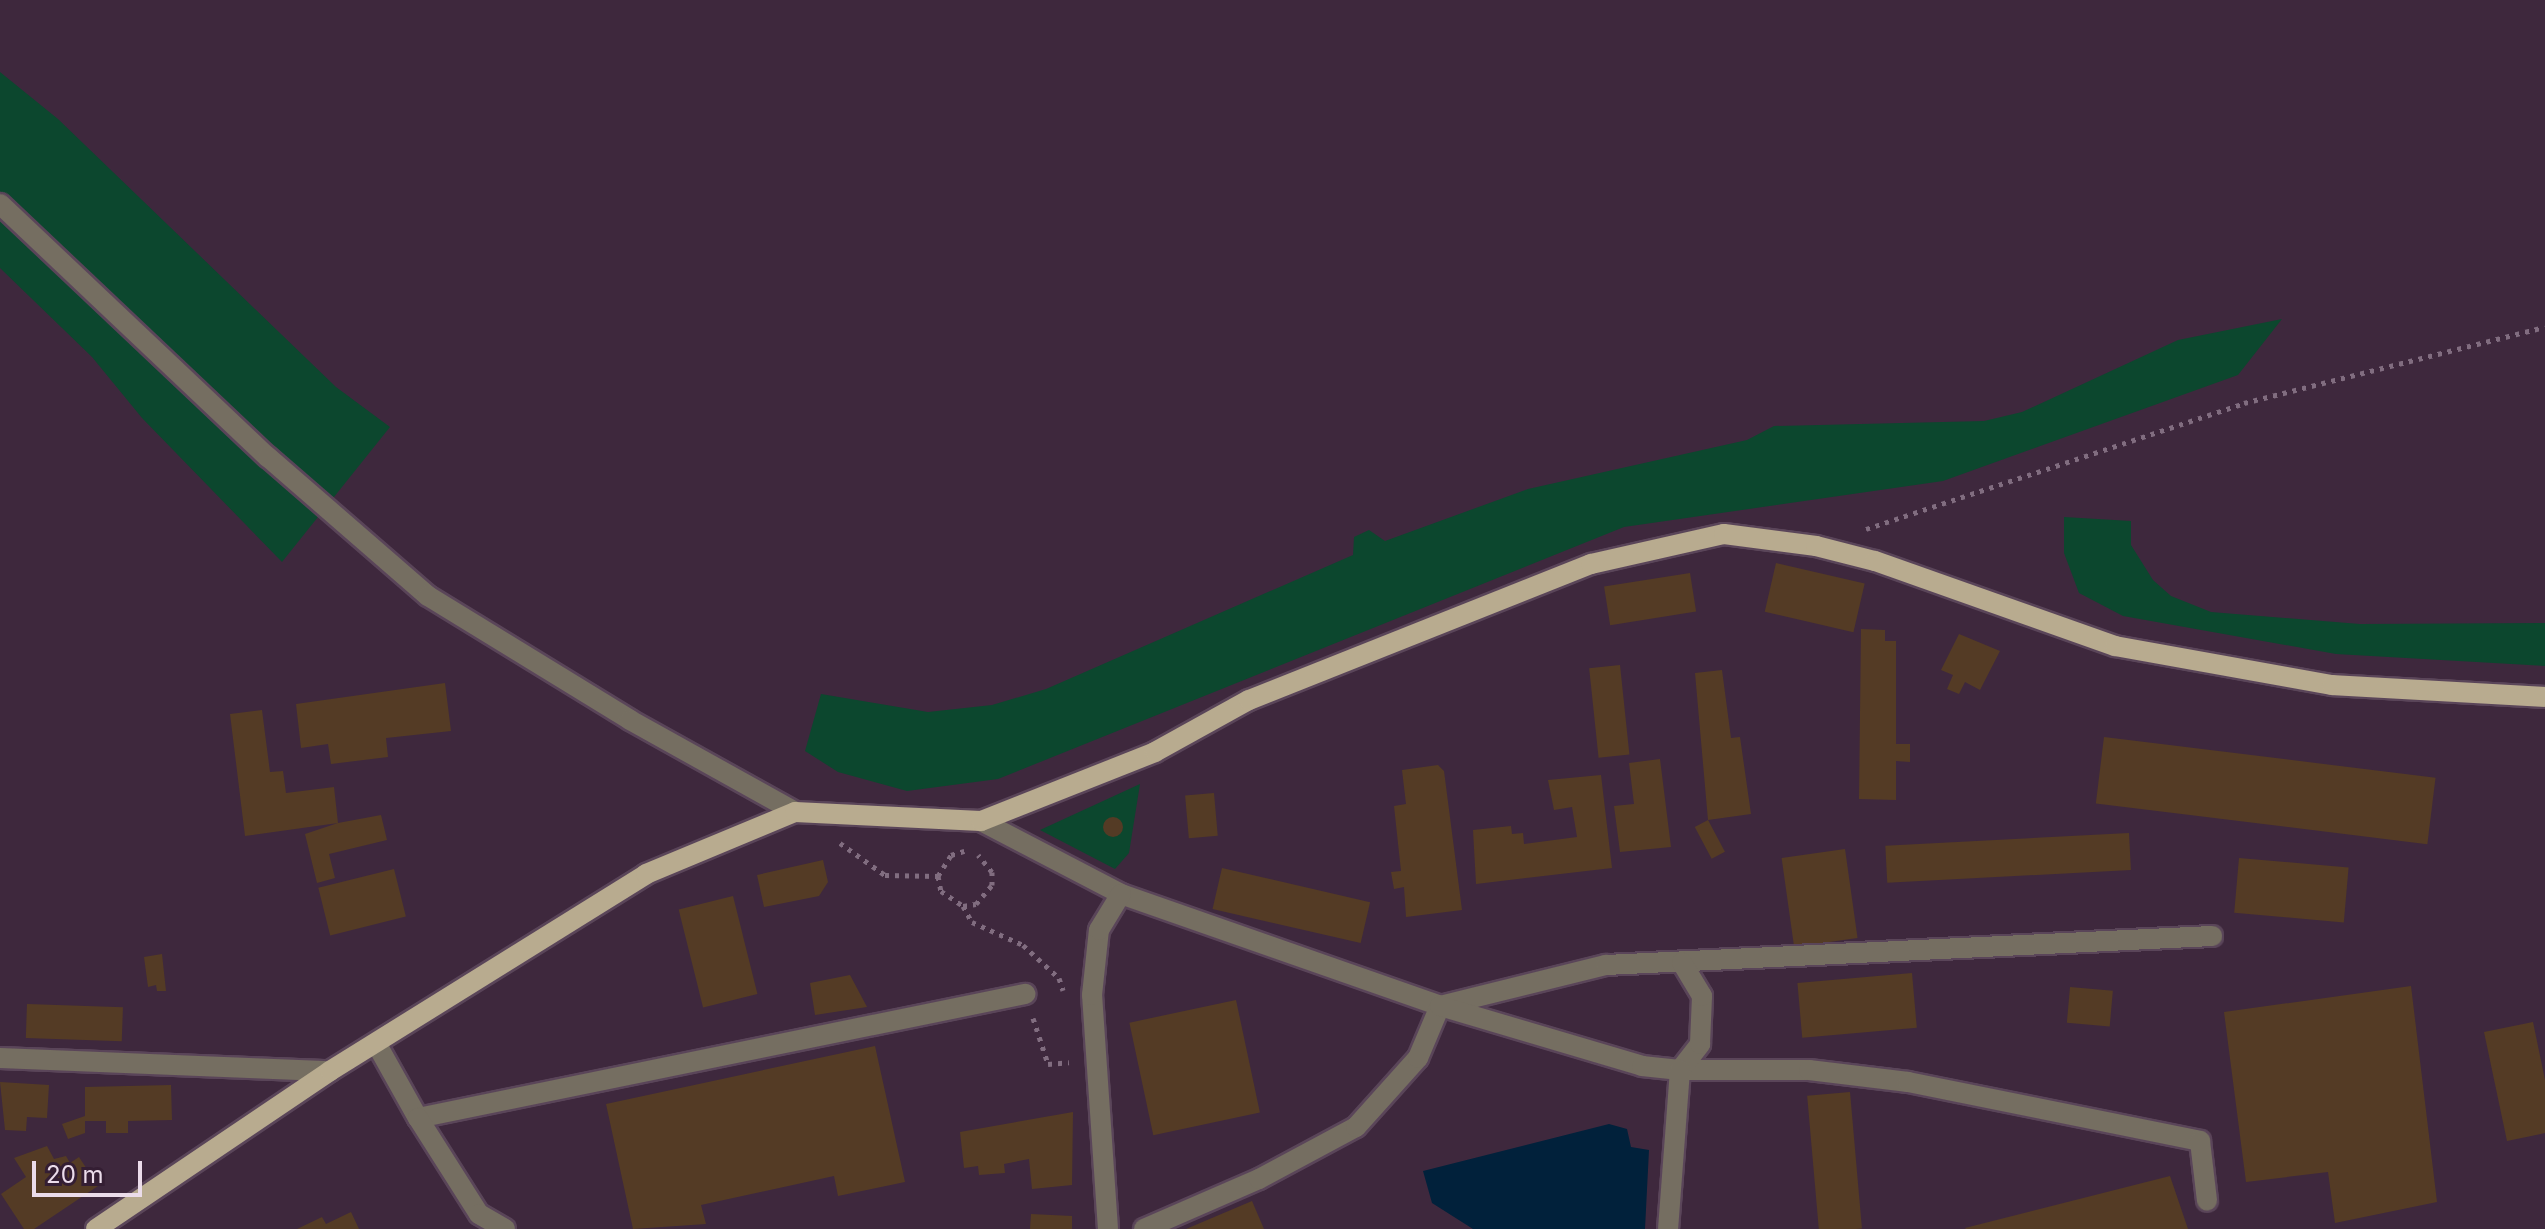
<!DOCTYPE html>
<html>
<head>
<meta charset="utf-8">
<style>
  body { margin:0 }
  #map { position:relative; width:2545px; height:1229px; overflow:hidden; background:#3e283d; font-family:Inter,sans-serif }
  div>[style] { position:absolute }
  .green>* { inset:0; background:#0c472e }
  .water>* { inset:0; background:#01213b }
  .building>* { inset:0; background:#543b25; transform-origin:0 0 }
  .round { border-radius:50% }
  .path>* { height:5px; margin-top:-2.5px; transform-origin:0; background:repeating-linear-gradient(90deg,#816d80 0 4px,transparent 0 10px) }
  .roads { filter:drop-shadow(2px 0 #5a4559) drop-shadow(-2px 0 #5a4559) drop-shadow(0 2px #5a4559) drop-shadow(0 -2px #5a4559) }
  .minor>* { height:20px; margin:-10px; padding:0 10px; transform-origin:10px; border-radius:10px; background:#756e61 }
  .major>* { height:20px; margin:-10px; padding:0 10px; transform-origin:10px; border-radius:10px; background:#b8ab8f }
  span { translate:-50% -50%; white-space:nowrap; text-align:center; line-height:1.15; -webkit-text-stroke:7px #341e33; paint-order:stroke }
  .scale { position:absolute; left:32px; top:1161px; width:110px; height:36px; box-sizing:border-box; border:4px solid #ebdcea; border-top:0; padding-left:10px; font-size:24px; line-height:28px; white-space:nowrap; color:#ebdcea; -webkit-text-stroke:6px #341e33; paint-order:stroke }
</style>
</head>
<body>
<div id="map">
  <div class="green">
    <div style="clip-path:polygon(0 72px,58px 119px,336px 387px,390px 427px,282px 562px,142px 418px,92px 357px,0 268px)"></div>
    <div style="clip-path:polygon(2282px 319px,2238px 375px,1943px 481px,1624px 527px,998px 779px,907px 791px,838px 772px,805px 751px,821px 694px,928px 712px,992px 705px,1046px 689px,1353px 555px,1354px 537px,1369px 530px,1385px 541px,1528px 489px,1747px 440px,1774px 426px,1984px 421px,2022px 412px,2178px 340px)"></div>
    <div style="clip-path:polygon(2064px 517px,2131px 521px,2131px 545px,2153px 580px,2171px 596px,2211px 612px,2360px 624px,2545px 623px,2545px 666px,2336px 654px,2123px 616px,2079px 593px,2064px 553px)"></div>
    <div style="clip-path:polygon(1140px 784px,1129px 853px,1115px 869px,1040px 830px)"></div>
  </div>
  <div class="water">
    <div style="clip-path:polygon(1609px 1124px,1627px 1129px,1631px 1147px,1649px 1150px,1645px 1229px,1473px 1229px,1432px 1203px,1423px 1171px)"></div>
  </div>
  <div class="building">
    <div style="left:1776px;top:563px;width:91px;height:50px;rotate:13deg"></div>
    <div style="left:1690px;top:573px;width:39px;height:87px;rotate:81deg"></div>
    <div style="clip-path:polygon(1861px 629px,1885px 630px,1885px 641px,1896px 641px,1896px 744px,1910px 744px,1910px 762px,1896px 761px,1896px 800px,1859px 799px)"></div>
    <div style="clip-path:polygon(1959px 634px,2000px 651px,1980px 690px,1965px 682px,1959px 694px,1947px 689px,1953px 675px,1941px 670px)"></div>
    <div style="left:1620px;top:665px;width:90px;height:31px;rotate:84deg"></div>
    <div style="clip-path:polygon(1722px 670px,1731px 738px,1740px 737px,1751px 814px,1708px 820px,1695px 673px)"></div>
    <div style="clip-path:polygon(445px 683px,451px 731px,386px 738px,388px 757px,331px 764px,328px 744px,301px 748px,296px 704px)"></div>
    <div style="clip-path:polygon(262px 710px,270px 772px,283px 771px,286px 793px,334px 787px,338px 823px,381px 815px,387px 840px,329px 854px,335px 878px,317px 883px,305px 834px,338px 823px,245px 836px,230px 714px)"></div>
    <div style="left:2104px;top:737px;width:334px;height:67px;rotate:7deg"></div>
    <div style="clip-path:polygon(1660px 759px,1671px 847px,1620px 852px,1614px 806px,1634px 804px,1629px 763px)"></div>
    <div style="clip-path:polygon(1438px 765px,1444px 771px,1462px 910px,1406px 917px,1404px 887px,1394px 889px,1391px 872px,1401px 871px,1394px 806px,1406px 804px,1402px 770px)"></div>
    <div style="clip-path:polygon(1601px 775px,1612px 868px,1476px 884px,1473px 830px,1511px 826px,1512px 834px,1523px 833px,1524px 844px,1577px 837px,1572px 807px,1554px 810px,1548px 780px)"></div>
    <div style="left:1214px;top:793px;width:43px;height:29px;rotate:85deg"></div>
    <div class="round" style="left:1103px;top:817px;width:20px;height:20px"></div>
    <div style="left:1708px;top:820px;width:36px;height:15px;rotate:62deg"></div>
    <div style="left:2129px;top:833px;width:37px;height:244px;rotate:87deg"></div>
    <div style="left:1845px;top:849px;width:90px;height:64px;rotate:82deg"></div>
    <div style="left:2239px;top:858px;width:110px;height:55px;rotate:5deg"></div>
    <div style="clip-path:polygon(823px 860px,828px 882px,819px 896px,764px 907px,757px 875px)"></div>
    <div style="left:1222px;top:868px;width:152px;height:42px;rotate:13deg"></div>
    <div style="left:394px;top:869px;width:49px;height:78px;rotate:76deg"></div>
    <div style="left:733px;top:896px;width:101px;height:56px;rotate:76deg"></div>
    <div style="clip-path:polygon(162px 954px,166px 991px,157px 991px,156px 985px,148px 987px,144px 957px)"></div>
    <div style="left:1912px;top:973px;width:55px;height:115px;rotate:85deg"></div>
    <div style="clip-path:polygon(850px 975px,867px 1007px,815px 1015px,810px 983px)"></div>
    <div style="clip-path:polygon(2411px 986px,2437px 1202px,2335px 1223px,2328px 1172px,2246px 1182px,2224px 1012px)"></div>
    <div style="left:2070px;top:987px;width:43px;height:36px;rotate:5deg"></div>
    <div style="left:1236px;top:1000px;width:115px;height:109px;rotate:78deg"></div>
    <div style="left:27px;top:1004px;width:96px;height:34px;rotate:2deg"></div>
    <div style="clip-path:polygon(2533px 1022px,2545px 1080px,2545px 1133px,2507px 1141px,2484px 1032px)"></div>
    <div style="clip-path:polygon(875px 1046px,905px 1182px,838px 1196px,834px 1176px,701px 1205px,706px 1224px,633px 1229px,606px 1104px)"></div>
    <div style="clip-path:polygon(0 1082px,49px 1085px,47px 1118px,27px 1117px,26px 1131px,5px 1130px)"></div>
    <div style="clip-path:polygon(171px 1085px,172px 1120px,128px 1121px,128px 1133px,106px 1133px,106px 1121px,85px 1121px,85px 1133px,68px 1139px,62px 1124px,85px 1116px,85px 1087px)"></div>
    <div style="left:1850px;top:1092px;width:137px;height:43px;rotate:85deg"></div>
    <div style="clip-path:polygon(1073px 1112px,1072px 1185px,1032px 1189px,1029px 1159px,1004px 1164px,1005px 1173px,979px 1175px,978px 1166px,964px 1168px,960px 1132px)"></div>
    <div style="clip-path:polygon(47px 1146px,54px 1159px,66px 1156px,70px 1163px,79px 1157px,98px 1186px,34px 1229px,24px 1229px,1px 1194px,26px 1177px,14px 1158px)"></div>
    <div style="clip-path:polygon(2170px 1176px,2188px 1229px,1966px 1229px,1965px 1228px)"></div>
    <div style="clip-path:polygon(1252px 1201px,1264px 1229px,1186px 1229px)"></div>
    <div style="clip-path:polygon(351px 1212px,359px 1229px,297px 1229px,322px 1217px,326px 1224px)"></div>
    <div style="clip-path:polygon(1031px 1214px,1072px 1216px,1072px 1229px,1030px 1229px)"></div>
  </div>
  <div class="path">
    <div style="left:1866px;top:529px;width:398px;rotate:-18.4deg"></div>
    <div style="left:2244px;top:403px;width:310px;rotate:-14.2deg"></div>
    <div style="left:840px;top:843px;width:55px;rotate:35.4deg"></div>
    <div style="left:885px;top:875px;width:53px;rotate:1.1deg"></div>
    <div style="left:938px;top:876px;width:15px;rotate:79deg"></div>
    <div style="left:941px;top:891px;width:27px;rotate:34deg"></div>
    <div style="left:963px;top:906px;width:18px;rotate:61deg"></div>
    <div style="left:972px;top:922px;width:56px;rotate:24.3deg"></div>
    <div style="left:1023px;top:945px;width:49px;rotate:42.5deg"></div>
    <div style="left:1059px;top:978px;width:13px;rotate:72deg"></div>
    <div style="left:938px;top:876px;width:25px;rotate:-58deg"></div>
    <div style="left:951px;top:855px;width:14px;rotate:-17deg"></div>
    <div style="left:963px;top:906px;width:13px;rotate:-9deg"></div>
    <div style="left:976px;top:904px;width:25px;rotate:-50deg"></div>
    <div style="left:992px;top:885px;width:13px;rotate:-90deg"></div>
    <div style="left:992px;top:872px;width:22px;rotate:-129deg"></div>
    <div style="left:1033px;top:1018px;width:48px;rotate:71.9deg"></div>
    <div style="left:1048px;top:1064px;width:21px;rotate:-5deg"></div>
  </div>
  <div class="roads">
    <div class="minor">
      <div style="left:0;top:204px;width:369px;rotate:43.4deg"></div>
      <div style="left:268px;top:457px;width:212px;rotate:41deg"></div>
      <div style="left:428px;top:596px;width:237px;rotate:31.5deg"></div>
      <div style="left:630px;top:720px;width:189px;rotate:29.1deg"></div>
      <div style="left:981px;top:821px;width:158px;rotate:27.5deg"></div>
      <div style="left:1121px;top:894px;width:338px;rotate:19.3deg"></div>
      <div style="left:1440px;top:1006px;width:171px;rotate:-13.9deg"></div>
      <div style="left:1606px;top:965px;width:607px;rotate:-2.74deg"></div>
      <div style="left:376px;top:1043px;width:86px;rotate:60.8deg"></div>
      <div style="left:418px;top:1118px;width:620px;rotate:-11.55deg"></div>
      <div style="left:0;top:1058px;width:330px;rotate:2.3deg"></div>
      <div style="left:1680px;top:1070px;width:129px"></div>
      <div style="left:1809px;top:1070px;width:100px;rotate:6.9deg"></div>
      <div style="left:1908px;top:1082px;width:298px;rotate:11.4deg"></div>
      <div style="left:2200px;top:1141px;width:60px;rotate:83.3deg"></div>
      <div style="left:1680px;top:1070px;width:33px;rotate:-52deg"></div>
      <div style="left:1700px;top:1044px;width:48px;rotate:-87.6deg"></div>
      <div style="left:1702px;top:996px;width:39px;rotate:-121deg"></div>
      <div style="left:418px;top:1118px;width:114px;rotate:57.6deg"></div>
      <div style="left:479px;top:1214px;width:30px;rotate:30deg"></div>
      <div style="left:1108px;top:1229px;width:235px;rotate:-93.9deg"></div>
      <div style="left:1092px;top:995px;width:65px;rotate:-83.9deg"></div>
      <div style="left:1099px;top:930px;width:42px;rotate:-58.6deg"></div>
      <div style="left:1144px;top:1229px;width:125px;rotate:-23.5deg"></div>
      <div style="left:1259px;top:1179px;width:110px;rotate:-28.2deg"></div>
      <div style="left:1356px;top:1127px;width:93px;rotate:-48.1deg"></div>
      <div style="left:1418px;top:1058px;width:56px;rotate:-67.1deg"></div>
      <div style="left:1440px;top:1006px;width:211px;rotate:16.5deg"></div>
      <div style="left:1642px;top:1066px;width:38px;rotate:6deg"></div>
      <div style="left:1680px;top:1070px;width:159px;rotate:94.3deg"></div>
    </div>
    <div class="major">
      <div style="left:96px;top:1229px;width:282px;rotate:-34deg"></div>
      <div style="left:330px;top:1071px;width:372px;rotate:-31.9deg"></div>
      <div style="left:646px;top:874px;width:161px;rotate:-22.6deg"></div>
      <div style="left:795px;top:812px;width:186px;rotate:2.8deg"></div>
      <div style="left:981px;top:821px;width:187px;rotate:-21.6deg"></div>
      <div style="left:1155px;top:752px;width:107px;rotate:-29deg"></div>
      <div style="left:1249px;top:700px;width:368px;rotate:-21.7deg"></div>
      <div style="left:1591px;top:564px;width:136px;rotate:-12.7deg"></div>
      <div style="left:1724px;top:534px;width:93px;rotate:7.4deg"></div>
      <div style="left:1816px;top:546px;width:61px;rotate:14.3deg"></div>
      <div style="left:1875px;top:561px;width:255px;rotate:19.5deg"></div>
      <div style="left:2115px;top:646px;width:220px;rotate:10.2deg"></div>
      <div style="left:2332px;top:685px;width:213px;rotate:3.2deg"></div>
    </div>
  </div>
  <div class="scale">20 m</div>
</div>
</body>
</html>
